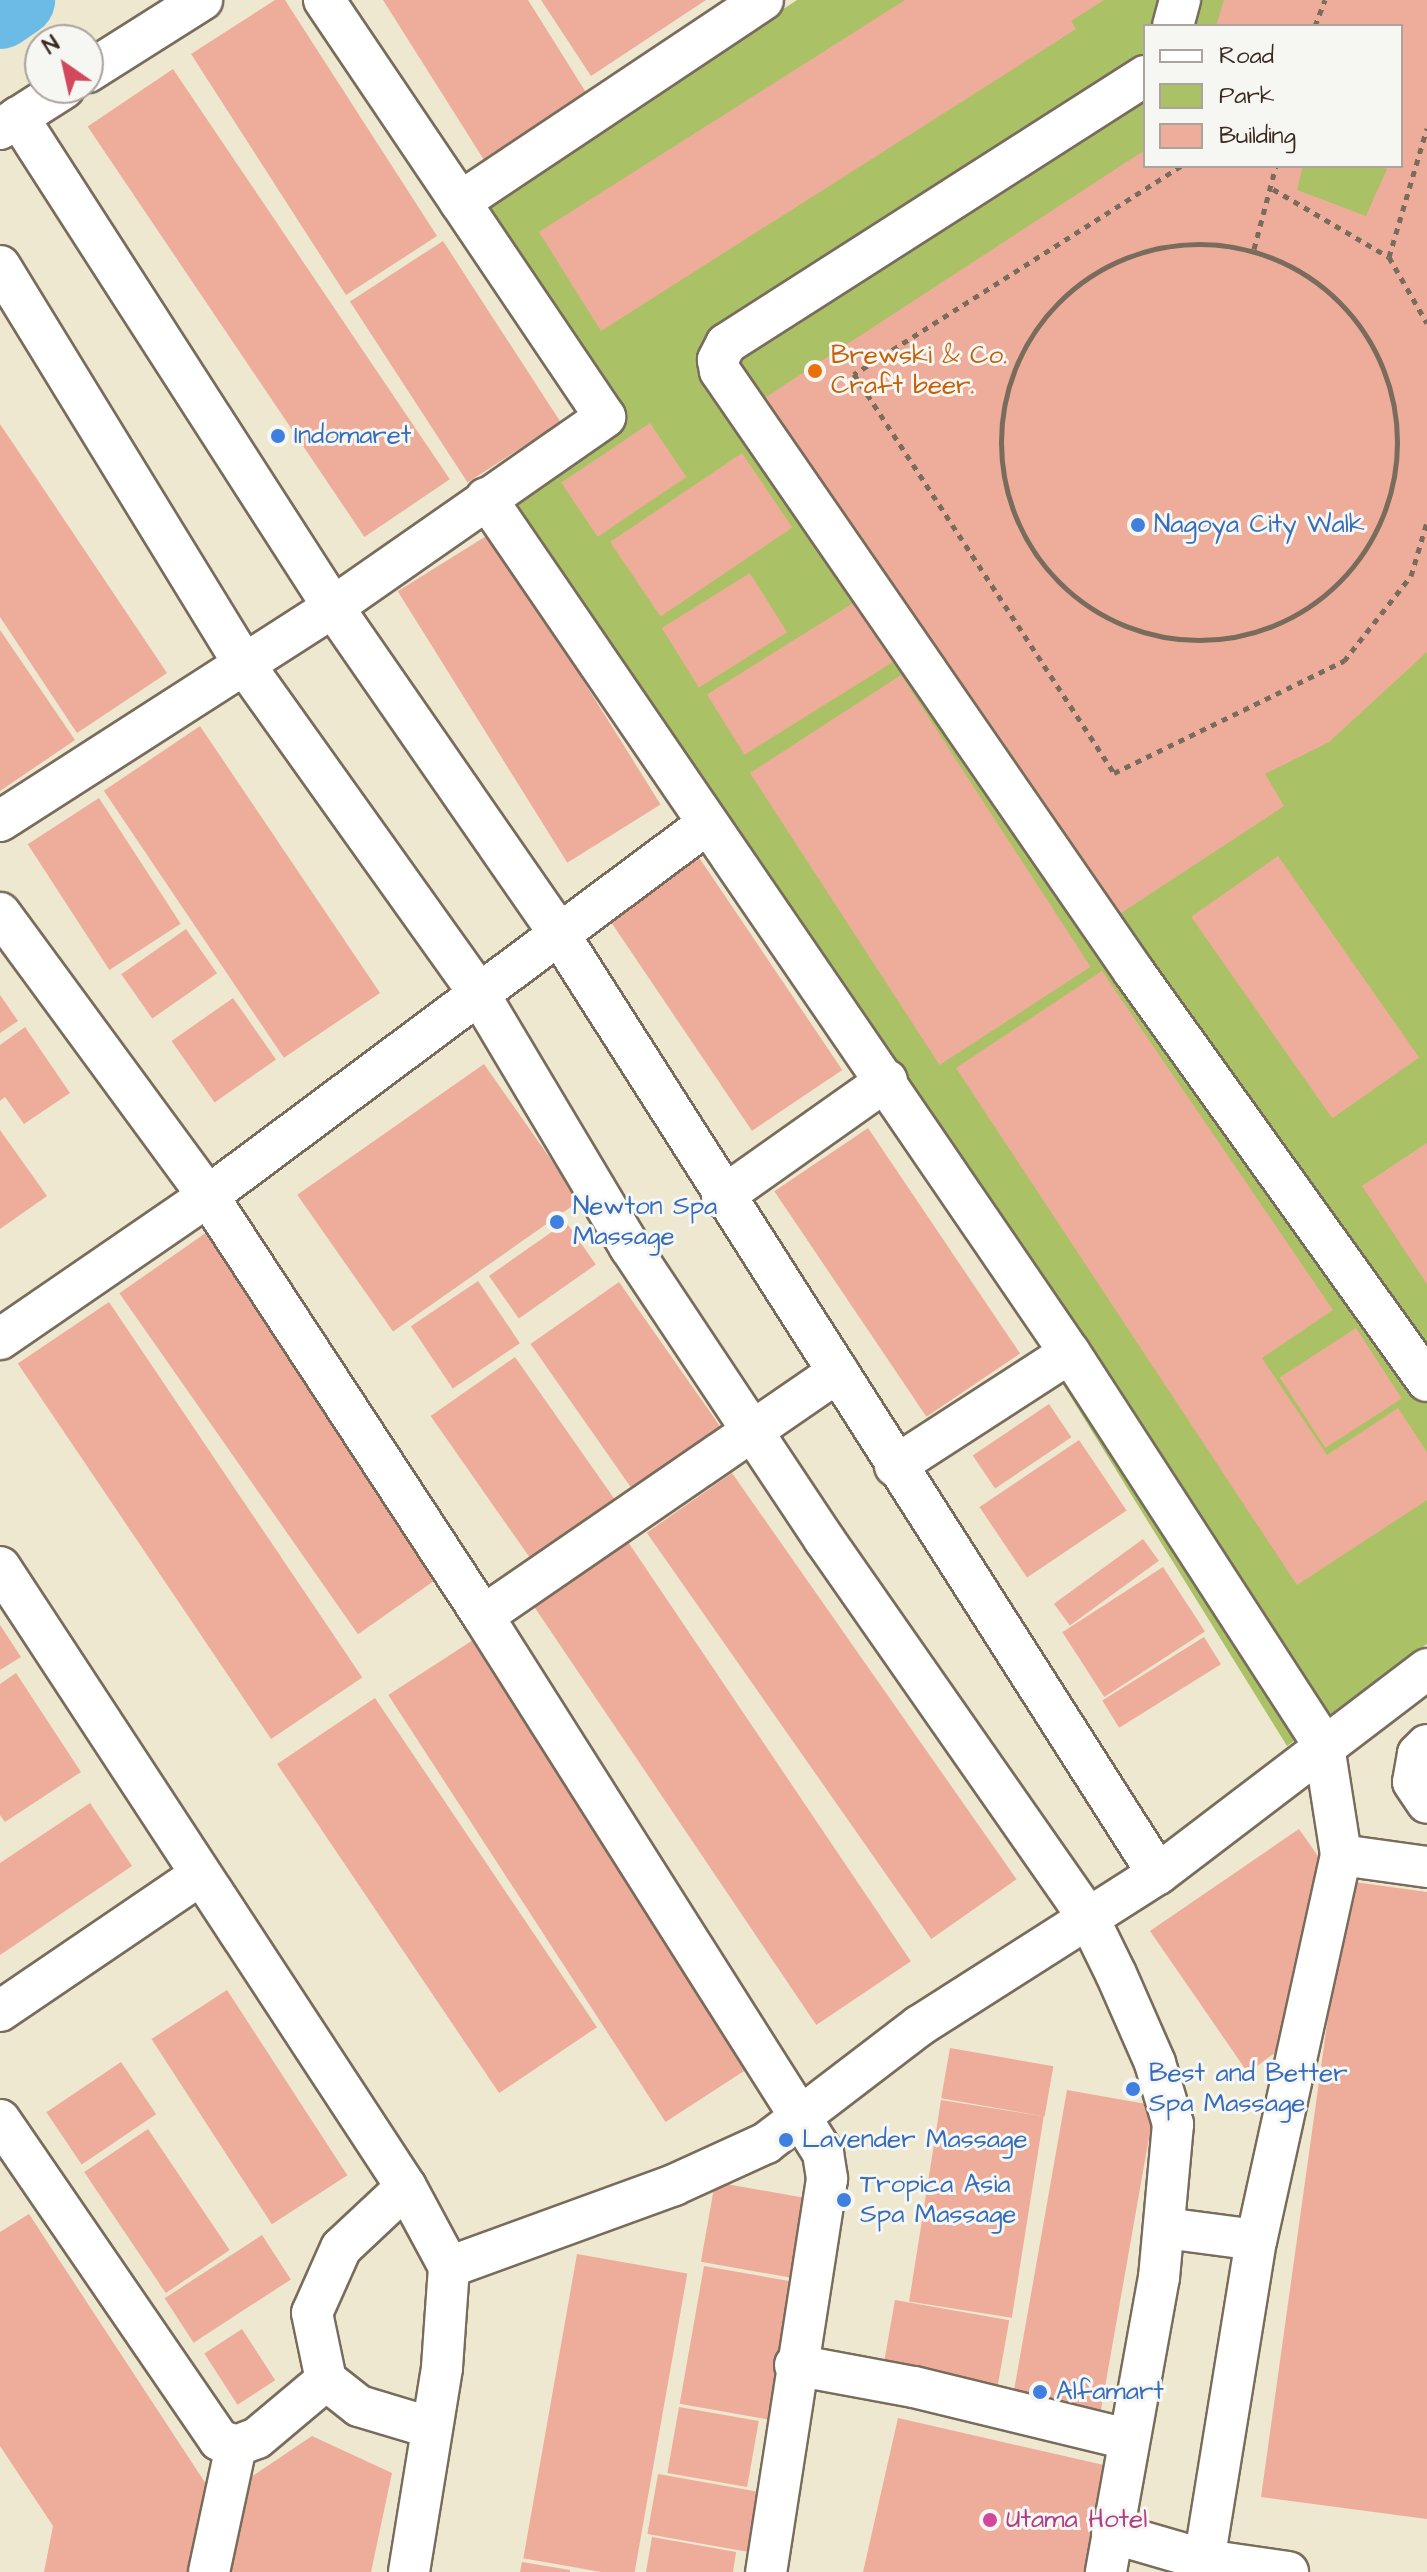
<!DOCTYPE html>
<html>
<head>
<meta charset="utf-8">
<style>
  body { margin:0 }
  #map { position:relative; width:1427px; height:2572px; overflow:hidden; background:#ede8cf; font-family:"Architects Daughter",sans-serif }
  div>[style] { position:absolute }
  .green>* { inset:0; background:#abc166 }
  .river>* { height:74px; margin:-37px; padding:0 37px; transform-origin:37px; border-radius:37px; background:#6cbbe7 }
  .building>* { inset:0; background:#eead9b; transform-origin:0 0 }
  .path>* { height:5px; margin-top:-2.5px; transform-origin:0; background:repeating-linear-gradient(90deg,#796c5c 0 6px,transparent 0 12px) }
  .path>.ring { margin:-2.5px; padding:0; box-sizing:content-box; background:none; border:5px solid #796c5c; border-radius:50% }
  .roads { filter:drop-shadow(2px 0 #796c5c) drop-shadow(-2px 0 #796c5c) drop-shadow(0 2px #796c5c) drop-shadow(0 -2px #796c5c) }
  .minor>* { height:40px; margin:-20px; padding:0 20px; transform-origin:20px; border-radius:20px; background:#fff }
  .dots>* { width:22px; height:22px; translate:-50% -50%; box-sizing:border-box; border:4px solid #f6f6f2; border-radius:50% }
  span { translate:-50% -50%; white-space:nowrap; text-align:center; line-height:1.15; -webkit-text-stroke:6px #f6f6f2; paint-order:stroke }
  .food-label { font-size:26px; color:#c56008 }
  .left { translate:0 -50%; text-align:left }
  .shop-label { font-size:26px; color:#366cbe }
  .hotel-label { font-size:26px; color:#b23c85 }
  .legend { position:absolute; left:1143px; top:24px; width:260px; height:144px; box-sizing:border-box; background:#f6f6f2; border:2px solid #aba49d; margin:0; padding:10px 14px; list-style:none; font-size:24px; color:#3b2a1e }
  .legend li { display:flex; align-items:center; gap:16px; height:40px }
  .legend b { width:40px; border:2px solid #aba49d }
  .north { position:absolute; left:24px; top:24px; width:80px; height:80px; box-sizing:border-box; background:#f6f6f2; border:2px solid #aba49d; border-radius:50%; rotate:326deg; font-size:22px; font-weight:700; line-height:32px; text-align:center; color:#3b2a1e }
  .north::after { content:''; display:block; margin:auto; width:28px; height:36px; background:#d1495b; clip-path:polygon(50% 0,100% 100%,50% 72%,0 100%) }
</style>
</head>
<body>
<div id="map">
  <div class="green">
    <div style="clip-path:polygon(evenodd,797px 0,1427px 0,1427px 1644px,1287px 1746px,502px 479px,587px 413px,454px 227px,797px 0,1145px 26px,1401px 26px,1401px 166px,1145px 166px,1145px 26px)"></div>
  </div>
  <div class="river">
    <div style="left:0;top:12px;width:22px;rotate:-34deg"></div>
  </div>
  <div class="building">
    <div style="clip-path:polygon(275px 0,285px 0,437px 236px,346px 295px,191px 54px)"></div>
    <div style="clip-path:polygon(383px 0,528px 0,587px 94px,484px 160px)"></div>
    <div style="clip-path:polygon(541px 0,706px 0,591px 76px)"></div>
    <div style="clip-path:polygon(905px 0,1104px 0,1071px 21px,1076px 29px,601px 331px,539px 232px)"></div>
    <div style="clip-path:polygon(1224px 0,1427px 0,1427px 652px,1329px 742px,1265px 774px,1284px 806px,1112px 919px,763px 399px,1145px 150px,1145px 166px,1303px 166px,1297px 190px,1366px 216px,1387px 169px,1378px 166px,1401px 166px,1401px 26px,1216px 26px)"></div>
    <div style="left:173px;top:69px;width:495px;height:103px;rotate:56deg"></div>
    <div style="left:443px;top:241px;width:216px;height:111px;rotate:57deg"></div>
    <div style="left:650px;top:423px;width:65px;height:107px;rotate:56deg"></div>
    <div style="clip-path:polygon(0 424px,167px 673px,77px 733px,0 617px)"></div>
    <div style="left:742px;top:453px;width:90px;height:159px;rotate:56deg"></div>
    <div style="left:491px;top:533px;width:320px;height:110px;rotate:58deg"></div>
    <div style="left:750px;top:573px;width:70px;height:104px;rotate:58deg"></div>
    <div style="left:863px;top:597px;width:71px;height:184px;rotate:58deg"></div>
    <div style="clip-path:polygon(0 630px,75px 740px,0 791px)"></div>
    <div style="left:901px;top:675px;width:348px;height:180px;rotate:57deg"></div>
    <div style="left:200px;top:726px;width:322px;height:116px;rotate:56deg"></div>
    <div style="left:99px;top:798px;width:150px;height:85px;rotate:57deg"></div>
    <div style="left:698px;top:856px;width:258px;height:109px;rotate:56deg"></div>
    <div style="left:1278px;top:856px;width:246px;height:106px;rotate:55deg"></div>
    <div style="left:186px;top:929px;width:54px;height:79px;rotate:55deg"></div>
    <div style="clip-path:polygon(1102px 971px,1333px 1310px,1262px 1358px,1327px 1455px,1398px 1408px,1427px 1452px,1427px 1500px,1297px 1585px,956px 1068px)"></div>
    <div style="clip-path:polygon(0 995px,18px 1021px,0 1033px)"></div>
    <div style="left:233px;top:998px;width:75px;height:75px;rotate:55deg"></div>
    <div style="clip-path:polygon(25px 1027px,70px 1093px,24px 1124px,5px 1097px,0 1101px,0 1045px)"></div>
    <div style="left:484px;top:1064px;width:167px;height:228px;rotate:55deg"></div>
    <div style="left:868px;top:1128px;width:272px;height:113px;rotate:56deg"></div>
    <div style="clip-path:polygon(0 1130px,47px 1196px,0 1229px)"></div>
    <div style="clip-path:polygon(1427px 1143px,1427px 1284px,1362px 1186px)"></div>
    <div style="left:566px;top:1222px;width:52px;height:94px;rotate:55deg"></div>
    <div style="left:207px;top:1232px;width:416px;height:107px;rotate:55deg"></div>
    <div style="left:478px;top:1281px;width:75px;height:81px;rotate:56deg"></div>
    <div style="left:619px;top:1282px;width:184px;height:108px;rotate:55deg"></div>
    <div style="left:109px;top:1302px;width:453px;height:110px;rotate:56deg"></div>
    <div style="left:1356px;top:1328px;width:84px;height:91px;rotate:57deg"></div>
    <div style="left:515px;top:1357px;width:181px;height:103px;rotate:55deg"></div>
    <div style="left:1049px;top:1404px;width:40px;height:92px;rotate:56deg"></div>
    <div style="left:1079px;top:1440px;width:85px;height:120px;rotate:56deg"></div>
    <div style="left:732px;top:1473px;width:496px;height:104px;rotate:55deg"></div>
    <div style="left:624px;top:1536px;width:513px;height:114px;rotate:56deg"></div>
    <div style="left:1143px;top:1539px;width:27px;height:110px;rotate:54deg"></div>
    <div style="left:1163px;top:1567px;width:77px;height:120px;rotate:57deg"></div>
    <div style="clip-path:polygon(0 1625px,21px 1657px,0 1670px)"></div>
    <div style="left:1204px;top:1637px;width:32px;height:120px;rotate:58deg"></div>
    <div style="left:473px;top:1640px;width:509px;height:101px;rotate:57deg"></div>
    <div style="clip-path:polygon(16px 1673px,81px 1772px,5px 1822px,0 1815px,0 1684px)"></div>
    <div style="left:375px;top:1698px;width:397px;height:118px;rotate:56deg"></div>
    <div style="clip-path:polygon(90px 1803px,132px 1866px,0 1955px,0 1863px)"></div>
    <div style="clip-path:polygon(1299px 1829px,1325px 1866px,1293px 2039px,1248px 2073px,1150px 1931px)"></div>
    <div style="clip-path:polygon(1347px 1881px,1427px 1892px,1427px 2519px,1261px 2497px)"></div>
    <div style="left:227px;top:1990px;width:221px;height:90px;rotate:57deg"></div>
    <div style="left:950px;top:2048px;width:105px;height:51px;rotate:10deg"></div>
    <div style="left:121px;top:2062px;width:63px;height:90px;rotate:56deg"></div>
    <div style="left:1067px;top:2090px;width:89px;height:309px;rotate:10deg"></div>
    <div style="left:941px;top:2100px;width:104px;height:204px;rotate:9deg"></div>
    <div style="left:148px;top:2129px;width:146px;height:77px;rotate:56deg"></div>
    <div style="left:715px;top:2182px;width:102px;height:81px;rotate:10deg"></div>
    <div style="clip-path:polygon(29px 2214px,206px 2484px,189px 2572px,44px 2572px,53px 2526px,0 2446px,0 2232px)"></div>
    <div style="left:262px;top:2235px;width:53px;height:116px;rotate:57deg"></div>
    <div style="left:577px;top:2254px;width:112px;height:309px;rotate:10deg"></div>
    <div style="left:704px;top:2266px;width:95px;height:140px;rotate:10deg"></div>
    <div style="left:895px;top:2300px;width:116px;height:72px;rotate:10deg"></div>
    <div style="left:242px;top:2329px;width:61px;height:45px;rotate:57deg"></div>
    <div style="left:679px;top:2407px;width:81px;height:67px;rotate:10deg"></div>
    <div style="clip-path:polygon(898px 2418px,1117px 2468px,1093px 2572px,863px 2572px)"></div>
    <div style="clip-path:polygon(312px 2436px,392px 2473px,371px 2572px,207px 2572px,220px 2498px)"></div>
    <div style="left:658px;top:2474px;width:106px;height:61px;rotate:10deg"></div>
    <div style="clip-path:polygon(652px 2537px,736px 2552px,733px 2572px,646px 2572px)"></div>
    <div style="clip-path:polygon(522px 2562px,570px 2570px,570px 2572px,520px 2572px)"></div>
  </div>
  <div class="path">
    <div style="left:1315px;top:26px;width:28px;rotate:-69deg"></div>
    <div style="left:1181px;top:166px;width:388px;rotate:147.5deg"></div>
    <div style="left:854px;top:374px;width:476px;rotate:56.9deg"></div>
    <div style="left:1114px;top:773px;width:256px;rotate:-26deg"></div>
    <div style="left:1344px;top:661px;width:108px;rotate:-51.8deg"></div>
    <div style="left:1411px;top:576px;width:56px;rotate:-73.5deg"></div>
    <div style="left:1273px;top:189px;width:134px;rotate:30.4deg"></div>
    <div style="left:1389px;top:257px;width:76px;rotate:60.1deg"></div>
    <div class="ring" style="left:1001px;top:244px;width:391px;height:391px"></div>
    <div style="left:1254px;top:249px;width:86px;rotate:-75.2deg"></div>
    <div style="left:1389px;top:257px;width:134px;rotate:-73.6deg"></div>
  </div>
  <div class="roads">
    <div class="minor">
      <div style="left:1173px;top:26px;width:27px;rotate:-75deg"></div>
      <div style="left:88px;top:72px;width:135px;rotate:-32.3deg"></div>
      <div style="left:1145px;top:76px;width:497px;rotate:147.4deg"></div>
      <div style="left:726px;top:344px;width:18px;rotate:117deg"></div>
      <div style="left:718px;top:360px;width:11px;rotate:80deg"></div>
      <div style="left:720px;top:371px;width:730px;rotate:55.44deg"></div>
      <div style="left:1134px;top:972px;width:503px;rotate:54.38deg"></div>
      <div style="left:18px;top:117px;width:583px;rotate:57.26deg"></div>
      <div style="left:333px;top:607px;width:394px;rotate:55.3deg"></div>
      <div style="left:557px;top:931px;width:1118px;rotate:57.49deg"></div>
      <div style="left:0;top:129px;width:76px;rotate:-32.6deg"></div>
      <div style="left:460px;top:202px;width:364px;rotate:-33.7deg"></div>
      <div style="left:0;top:266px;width:467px;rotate:58.5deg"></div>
      <div style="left:244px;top:664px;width:405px;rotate:54.5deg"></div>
      <div style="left:479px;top:994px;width:295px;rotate:59.2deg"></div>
      <div style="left:630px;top:1247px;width:351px;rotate:56.4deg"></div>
      <div style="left:824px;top:1539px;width:463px;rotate:55.1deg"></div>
      <div style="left:1089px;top:1919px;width:61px;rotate:63.9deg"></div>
      <div style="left:1116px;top:1974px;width:97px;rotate:66.3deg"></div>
      <div style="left:1155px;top:2063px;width:64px;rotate:73.6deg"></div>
      <div style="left:1173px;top:2124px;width:154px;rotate:95.2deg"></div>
      <div style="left:1159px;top:2277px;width:300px;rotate:100.2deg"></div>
      <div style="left:486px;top:498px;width:1035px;rotate:55.67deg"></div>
      <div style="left:1070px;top:1353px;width:468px;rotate:57.1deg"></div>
      <div style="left:1324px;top:1746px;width:110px;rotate:81.1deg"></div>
      <div style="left:1341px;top:1855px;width:394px;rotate:102.4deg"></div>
      <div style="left:1256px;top:2240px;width:336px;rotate:99.2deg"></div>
      <div style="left:0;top:821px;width:396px;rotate:-32.7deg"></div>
      <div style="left:333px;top:607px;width:332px;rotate:-34.9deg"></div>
      <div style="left:605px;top:417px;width:503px;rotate:-123.97deg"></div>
      <div style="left:0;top:913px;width:351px;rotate:53.7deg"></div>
      <div style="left:208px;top:1196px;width:502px;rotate:56.78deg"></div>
      <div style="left:483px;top:1616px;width:636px;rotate:57.66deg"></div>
      <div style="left:823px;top:2153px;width:26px;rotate:81deg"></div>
      <div style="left:827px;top:2179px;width:398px;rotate:98.8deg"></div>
      <div style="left:722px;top:1197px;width:202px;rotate:-35.3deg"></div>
      <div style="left:0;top:1339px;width:252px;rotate:-34.5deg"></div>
      <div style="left:208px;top:1196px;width:622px;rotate:-36.7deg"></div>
      <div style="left:895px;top:1466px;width:208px;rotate:-32.9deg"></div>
      <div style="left:0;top:1567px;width:741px;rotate:56.78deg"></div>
      <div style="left:406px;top:2187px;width:91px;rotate:61.7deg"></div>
      <div style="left:449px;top:2267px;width:101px;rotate:94deg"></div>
      <div style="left:442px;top:2368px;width:207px;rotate:99.2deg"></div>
      <div style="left:483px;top:1616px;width:431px;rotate:-34.5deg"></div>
      <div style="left:1427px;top:1745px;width:13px;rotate:135deg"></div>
      <div style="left:1418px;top:1754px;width:28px;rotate:100deg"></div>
      <div style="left:1413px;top:1782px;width:25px;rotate:56deg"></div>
      <div style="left:1341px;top:1855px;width:87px;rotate:7.9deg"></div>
      <div style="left:0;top:2011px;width:240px;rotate:-34.2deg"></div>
      <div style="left:0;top:2120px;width:388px;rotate:55.6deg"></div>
      <div style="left:219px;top:2440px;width:18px;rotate:19deg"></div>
      <div style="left:236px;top:2446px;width:22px;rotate:-21deg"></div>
      <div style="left:257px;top:2438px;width:90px;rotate:-40deg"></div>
      <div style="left:406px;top:2187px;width:89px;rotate:136.8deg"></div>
      <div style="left:341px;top:2248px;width:71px;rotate:114deg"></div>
      <div style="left:312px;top:2313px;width:68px;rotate:78.2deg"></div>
      <div style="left:326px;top:2380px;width:42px;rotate:38.2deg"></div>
      <div style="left:359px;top:2406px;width:76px;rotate:16.8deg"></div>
      <div style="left:1165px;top:2228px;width:92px;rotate:7.5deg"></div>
      <div style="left:449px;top:2267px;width:239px;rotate:-20deg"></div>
      <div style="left:674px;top:2185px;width:101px;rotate:-24.5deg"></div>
      <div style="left:766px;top:2143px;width:193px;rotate:-37.4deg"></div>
      <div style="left:919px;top:2026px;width:283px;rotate:-32.5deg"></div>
      <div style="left:1158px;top:1874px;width:338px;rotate:-37.3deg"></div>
      <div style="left:795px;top:2365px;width:121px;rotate:10.5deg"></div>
      <div style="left:914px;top:2387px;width:219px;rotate:13.7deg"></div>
      <div style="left:1112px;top:2533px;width:97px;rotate:16.2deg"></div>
      <div style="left:1205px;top:2560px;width:84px;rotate:8.2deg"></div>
      <div style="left:209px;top:2572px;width:129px;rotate:-77.9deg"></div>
    </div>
  </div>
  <div class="dots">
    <div style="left:815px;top:371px;background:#e8710a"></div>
    <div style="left:278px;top:436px;background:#3f7fe0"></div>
    <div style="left:1138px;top:525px;background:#3f7fe0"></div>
    <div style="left:557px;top:1222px;background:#3f7fe0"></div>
    <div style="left:1133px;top:2089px;background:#3f7fe0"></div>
    <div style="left:786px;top:2140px;background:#3f7fe0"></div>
    <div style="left:844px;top:2200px;background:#3f7fe0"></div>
    <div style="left:1040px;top:2392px;background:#3f7fe0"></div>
    <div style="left:990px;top:2520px;background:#d1479c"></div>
  </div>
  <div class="food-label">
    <span class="left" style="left:831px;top:371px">Brewski &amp; Co.<br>Craft beer.</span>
  </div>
  <div class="shop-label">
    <span class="left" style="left:294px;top:436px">Indomaret</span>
    <span class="left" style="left:1154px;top:525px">Nagoya City Walk</span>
    <span class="left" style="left:573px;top:1222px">Newton Spa<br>Massage</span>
    <span class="left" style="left:1149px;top:2089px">Best and Better<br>Spa Massage</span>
    <span class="left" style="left:802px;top:2140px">Lavender Massage</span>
    <span class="left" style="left:860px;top:2200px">Tropica Asia<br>Spa Massage</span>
    <span class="left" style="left:1056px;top:2392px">Alfamart</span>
  </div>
  <div class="hotel-label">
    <span class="left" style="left:1006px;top:2520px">Utama Hotel</span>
  </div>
  <ul class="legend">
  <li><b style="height:10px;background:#fff"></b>Road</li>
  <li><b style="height:22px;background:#abc166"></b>Park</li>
  <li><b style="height:22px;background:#eead9b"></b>Building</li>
  </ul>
  <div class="north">N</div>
</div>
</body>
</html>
